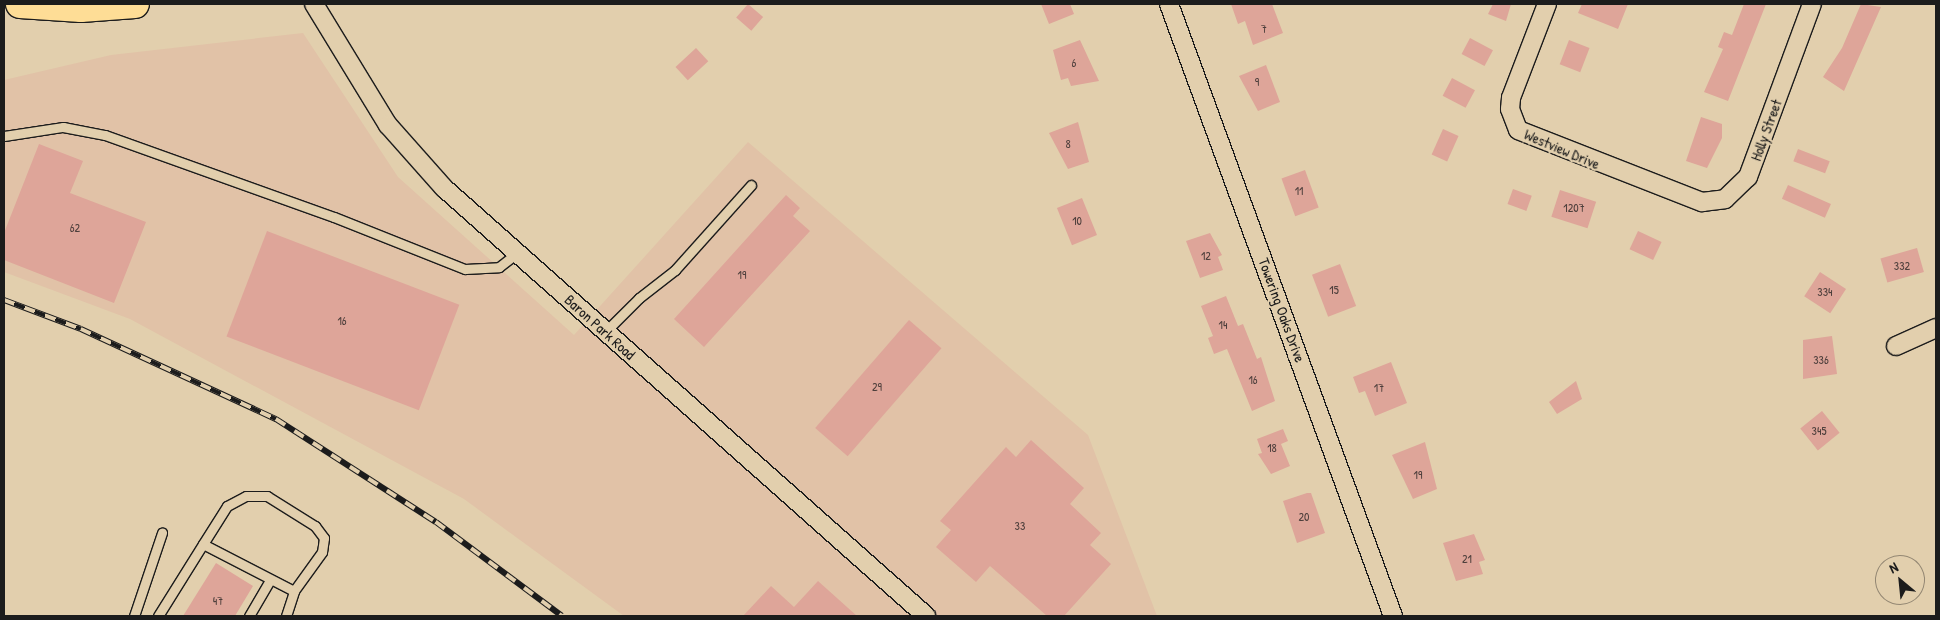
<!DOCTYPE html>
<html>
<head>
<meta charset="utf-8">
<style>
  body { margin:0 }
  #map { position:relative; width:1940px; height:620px; overflow:hidden; background:#e2cfad; font-family:"Patrick Hand",sans-serif }
  div>[style] { position:absolute }
  .built>* { inset:0; background:#e1c2a7 }
  .building>* { inset:0; background:#dea599; transform-origin:0 0 }
  .roads { filter:drop-shadow(1px 0 #1c1c1c) drop-shadow(-1px 0 #1c1c1c) drop-shadow(0 1px #1c1c1c) drop-shadow(0 -1px #1c1c1c) }
  .lane>* { height:9px; margin:-4.5px; padding:0 4.5px; transform-origin:4.5px; border-radius:4.5px; background:#e2cfad }
  .street>* { height:18px; margin:-9px; padding:0 9px; transform-origin:9px; border-radius:9px; background:#e2cfad }
  .primary>* { height:28px; margin:-14px; padding:0 14px; transform-origin:14px; border-radius:14px; background:#fedd96 }
  .rail>* { height:5.5px; margin-top:-2.75px; transform-origin:0; background:repeating-linear-gradient(90deg,#e2cfad 0 11px,#1c1c1c 0 22px); box-sizing:border-box; border-block:1px solid #1c1c1c }
  span { translate:-50% -50%; white-space:nowrap; text-align:center; line-height:1.15; -webkit-text-stroke:4.5px #e2cfad; paint-order:stroke }
  .number-label { font-size:12px; color:#4c3e3b }
  .number-label span { -webkit-text-stroke-width:0 }
  .street-label { font-size:15px; color:#1c1c1c }
  .frame { position:absolute; inset:0; border:5px solid #1c1c1c; pointer-events:none }
  .north { position:absolute; left:1875px; top:555px; width:50px; height:50px; box-sizing:border-box; background:#e2cfad; border:1px solid #938773; border-radius:50%; rotate:332deg; font-size:14px; font-weight:700; line-height:20px; text-align:center; color:#1c1c1c }
  .north::after { content:''; display:block; margin:auto; width:18px; height:22px; background:#1c1c1c; clip-path:polygon(50% 0,100% 100%,50% 72%,0 100%) }
</style>
</head>
<body>
<div id="map">
  <div class="built">
    <div style="clip-path:polygon(303px 33px,398px 177px,574px 335px,748px 142px,1088px 435px,1157px 616px,624px 616px,464px 499px,130px 319px,4px 272px,4px 80px,111px 55px)"></div>
  </div>
  <div class="building">
    <div style="left:748px;top:4px;width:20px;height:18px;rotate:41deg"></div>
    <div style="clip-path:polygon(1041px 4px,1070px 4px,1074px 14px,1049px 24px)"></div>
    <div style="clip-path:polygon(1231px 4px,1272px 4px,1283px 33px,1253px 45px,1245px 21px,1238px 24px)"></div>
    <div style="clip-path:polygon(1493px 4px,1511px 4px,1506px 21px,1488px 14px)"></div>
    <div style="clip-path:polygon(1582px 4px,1628px 4px,1618px 29px,1578px 13px)"></div>
    <div style="clip-path:polygon(1744px 4px,1766px 4px,1728px 101px,1704px 92px,1723px 49px,1718px 47px,1724px 32px,1732px 35px)"></div>
    <div style="clip-path:polygon(1861px 4px,1881px 7px,1844px 91px,1823px 77px,1842px 48px)"></div>
    <div style="left:1470px;top:38px;width:26px;height:18px;rotate:28deg"></div>
    <div style="clip-path:polygon(1080px 40px,1099px 81px,1071px 86px,1068px 78px,1061px 80px,1053px 50px)"></div>
    <div style="left:1569px;top:40px;width:22px;height:26px;rotate:21deg"></div>
    <div style="left:696px;top:48px;width:18px;height:28px;rotate:47deg"></div>
    <div style="clip-path:polygon(1266px 65px,1280px 102px,1258px 111px,1239px 76px)"></div>
    <div style="left:1452px;top:78px;width:26px;height:20px;rotate:28deg"></div>
    <div style="clip-path:polygon(1701px 117px,1722px 124px,1722px 138px,1707px 168px,1686px 161px)"></div>
    <div style="clip-path:polygon(1078px 122px,1089px 162px,1068px 169px,1049px 133px)"></div>
    <div style="left:1443px;top:129px;width:17px;height:28px;rotate:24deg"></div>
    <div style="clip-path:polygon(39px 144px,83px 161px,70px 193px,146px 222px,114px 303px,4px 260px,4px 233px)"></div>
    <div style="left:1798px;top:149px;width:34px;height:13px;rotate:21deg"></div>
    <div style="left:1305px;top:170px;width:40px;height:25px;rotate:70deg"></div>
    <div style="left:1788px;top:185px;width:47px;height:15px;rotate:24deg"></div>
    <div style="left:1513px;top:189px;width:20px;height:16px;rotate:20deg"></div>
    <div style="left:1560px;top:190px;width:38px;height:28px;rotate:18deg"></div>
    <div style="clip-path:polygon(786px 195px,800px 208px,793px 216px,810px 231px,704px 347px,674px 319px)"></div>
    <div style="left:1082px;top:198px;width:40px;height:27px;rotate:68deg"></div>
    <div style="left:267px;top:231px;width:206px;height:113px;rotate:21deg"></div>
    <div style="left:1638px;top:231px;width:26px;height:20px;rotate:25deg"></div>
    <div style="clip-path:polygon(1210px 233px,1222px 255px,1218px 257px,1223px 270px,1200px 278px,1186px 241px)"></div>
    <div style="left:1917px;top:248px;width:25px;height:38px;rotate:74deg"></div>
    <div style="left:1340px;top:264px;width:45px;height:30px;rotate:69deg"></div>
    <div style="left:1820px;top:272px;width:31px;height:29px;rotate:33deg"></div>
    <div style="clip-path:polygon(1226px 296px,1238px 326px,1243px 324px,1257px 359px,1261px 357px,1275px 401px,1252px 411px,1227px 349px,1214px 354px,1208px 338px,1213px 336px,1201px 306px)"></div>
    <div style="left:909px;top:320px;width:43px;height:143px;rotate:41deg"></div>
    <div style="clip-path:polygon(1832px 336px,1837px 374px,1803px 379px,1803px 340px)"></div>
    <div style="clip-path:polygon(1391px 362px,1407px 403px,1375px 416px,1365px 391px,1359px 393px,1353px 377px)"></div>
    <div style="clip-path:polygon(1576px 381px,1582px 399px,1557px 414px,1549px 402px)"></div>
    <div style="left:1822px;top:411px;width:28px;height:28px;rotate:51deg"></div>
    <div style="clip-path:polygon(1283px 429px,1288px 441px,1281px 444px,1290px 466px,1271px 474px,1258px 454px,1262px 453px,1257px 439px)"></div>
    <div style="clip-path:polygon(1031px 440px,1084px 488px,1070px 504px,1101px 533px,1090px 545px,1111px 564px,1064px 616px,1047px 616px,990px 566px,976px 582px,936px 547px,951px 530px,940px 521px,1006px 447px,1016px 457px)"></div>
    <div style="clip-path:polygon(1425px 442px,1437px 489px,1413px 499px,1392px 455px)"></div>
    <div style="clip-path:polygon(1307px 493px,1311px 493px,1325px 533px,1297px 543px,1283px 501px)"></div>
    <div style="clip-path:polygon(1474px 534px,1485px 560px,1479px 562px,1483px 574px,1456px 581px,1443px 543px)"></div>
    <div style="clip-path:polygon(216px 563px,253px 586px,235px 616px,183px 616px)"></div>
    <div style="clip-path:polygon(818px 581px,857px 616px,743px 616px,771px 586px,794px 607px)"></div>
  </div>
  <div class="roads">
    <div class="lane">
      <div style="left:4px;top:136px;width:60px;rotate:-8.7deg"></div>
      <div style="left:63px;top:127px;width:43px;rotate:10.8deg"></div>
      <div style="left:105px;top:135px;width:243px;rotate:19.7deg"></div>
      <div style="left:334px;top:217px;width:141px;rotate:21.7deg"></div>
      <div style="left:465px;top:269px;width:34px;rotate:-3deg"></div>
      <div style="left:499px;top:267px;width:23px;rotate:-38deg"></div>
      <div style="left:605px;top:332px;width:48px;rotate:-45deg"></div>
      <div style="left:639px;top:298px;width:46px;rotate:-37.9deg"></div>
      <div style="left:675px;top:270px;width:114px;rotate:-48.2deg"></div>
      <div style="left:134px;top:616px;width:88px;rotate:-71.4deg"></div>
      <div style="left:158px;top:616px;width:85px;rotate:-58deg"></div>
      <div style="left:203px;top:544px;width:45px;rotate:-57.7deg"></div>
      <div style="left:227px;top:506px;width:21px;rotate:-28deg"></div>
      <div style="left:246px;top:496px;width:21px"></div>
      <div style="left:267px;top:496px;width:57px;rotate:32deg"></div>
      <div style="left:315px;top:526px;width:15px;rotate:53deg"></div>
      <div style="left:324px;top:538px;width:14px;rotate:98deg"></div>
      <div style="left:322px;top:552px;width:48px;rotate:125.7deg"></div>
      <div style="left:294px;top:591px;width:102px;rotate:-152.7deg"></div>
      <div style="left:249px;top:616px;width:42px;rotate:-59.7deg"></div>
      <div style="left:286px;top:616px;width:26px;rotate:-72deg"></div>
    </div>
    <div class="street">
      <div style="left:314px;top:4px;width:142px;rotate:58.6deg"></div>
      <div style="left:388px;top:125px;width:84px;rotate:48.4deg"></div>
      <div style="left:444px;top:188px;width:645px;rotate:41.6deg"></div>
      <div style="left:1169px;top:4px;width:652px;rotate:69.9deg"></div>
      <div style="left:1547px;top:4px;width:101px;rotate:111deg"></div>
      <div style="left:1511px;top:98px;width:11px;rotate:95deg"></div>
      <div style="left:1510px;top:109px;width:22px;rotate:69deg"></div>
      <div style="left:1518px;top:130px;width:198px;rotate:21.4deg"></div>
      <div style="left:1702px;top:202px;width:23px;rotate:-7deg"></div>
      <div style="left:1725px;top:199px;width:32px;rotate:-44deg"></div>
      <div style="left:1748px;top:177px;width:184px;rotate:-69.7deg"></div>
      <div style="left:1896px;top:346px;width:44px;rotate:-24.2deg"></div>
    </div>
    <div class="primary">
      <div style="left:20px;top:4px;width:61px;rotate:3.8deg"></div>
      <div style="left:81px;top:8px;width:54px;rotate:-4.2deg"></div>
    </div>
  </div>
  <div class="rail">
    <div style="left:4px;top:300px;width:82px;rotate:20.6deg"></div>
    <div style="left:81px;top:329px;width:215px;rotate:24.8deg"></div>
    <div style="left:276px;top:419px;width:190px;rotate:32.8deg"></div>
    <div style="left:436px;top:522px;width:157px;rotate:36.7deg"></div>
  </div>
  <div class="number-label">
    <span style="left:1264px;top:29px">7</span>
    <span style="left:1074px;top:63px">6</span>
    <span style="left:1257px;top:82px">9</span>
    <span style="left:1068px;top:144px">8</span>
    <span style="left:1299px;top:191px">11</span>
    <span style="left:1574px;top:208px">1207</span>
    <span style="left:1077px;top:221px">10</span>
    <span style="left:75px;top:228px">62</span>
    <span style="left:1206px;top:256px">12</span>
    <span style="left:1902px;top:266px">332</span>
    <span style="left:742px;top:275px">19</span>
    <span style="left:1334px;top:290px">15</span>
    <span style="left:1825px;top:292px">334</span>
    <span style="left:342px;top:321px">16</span>
    <span style="left:1223px;top:325px">14</span>
    <span style="left:1821px;top:360px">336</span>
    <span style="left:1253px;top:380px">16</span>
    <span style="left:877px;top:387px">29</span>
    <span style="left:1379px;top:388px">17</span>
    <span style="left:1819px;top:431px">345</span>
    <span style="left:1272px;top:448px">18</span>
    <span style="left:1418px;top:475px">19</span>
    <span style="left:1304px;top:517px">20</span>
    <span style="left:1020px;top:526px">33</span>
    <span style="left:1467px;top:559px">21</span>
    <span style="left:218px;top:601px">47</span>
  </div>
  <div class="street-label">
    <span style="left:1766px;top:130px;rotate:-70deg">Holly Street</span>
    <span style="left:1562px;top:149px;rotate:23deg">Westview Drive</span>
    <span style="left:1282px;top:310px;rotate:70deg">Towering Oaks Drive</span>
    <span style="left:600px;top:327px;rotate:42deg">Baron Park Road</span>
  </div>
  <div class="frame"></div>
  <div class="north">N</div>
</div>
</body>
</html>
